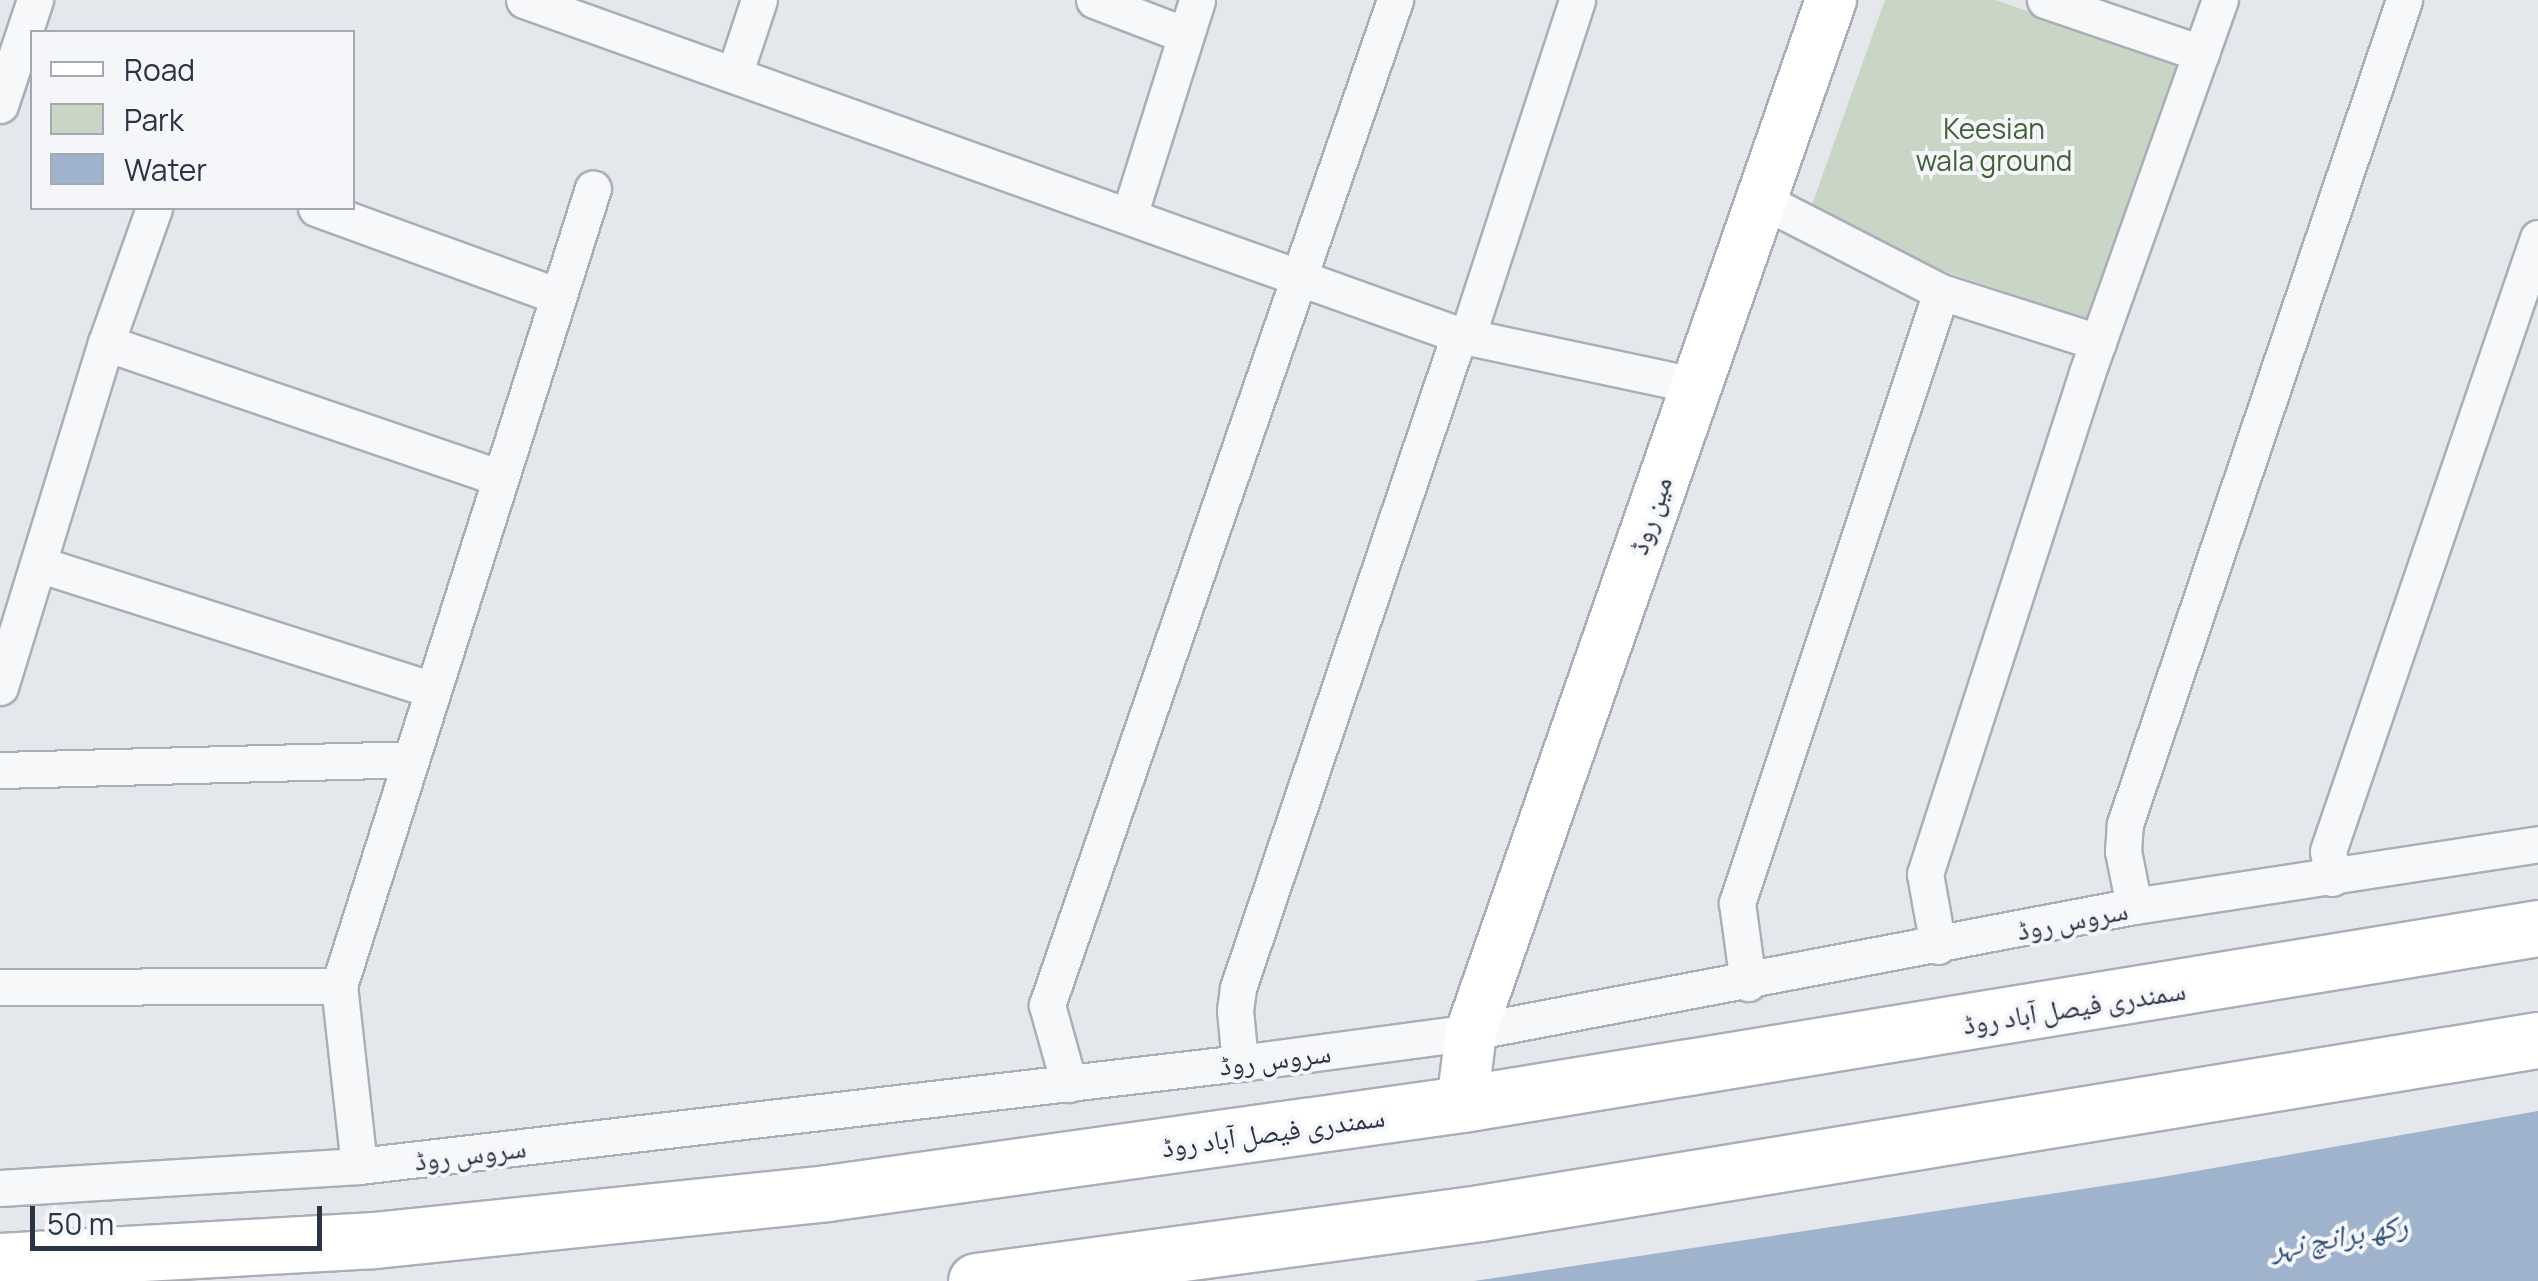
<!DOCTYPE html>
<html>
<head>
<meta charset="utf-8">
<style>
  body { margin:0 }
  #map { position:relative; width:2538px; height:1281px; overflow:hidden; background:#e4e7ec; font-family:Manrope,"Noto Naskh Arabic",sans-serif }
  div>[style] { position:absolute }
  .green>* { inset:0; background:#c9d6c5 }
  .water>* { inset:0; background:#9fb4cc }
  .roads { filter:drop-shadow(2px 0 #a9aeb7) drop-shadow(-2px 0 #a9aeb7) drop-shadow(0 2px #a9aeb7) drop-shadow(0 -2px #a9aeb7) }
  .street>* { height:35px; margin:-17.5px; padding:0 17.5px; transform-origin:17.5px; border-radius:17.5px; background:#f7f8fa }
  .secondary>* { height:50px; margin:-25px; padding:0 25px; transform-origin:25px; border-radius:25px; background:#fff }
  .primary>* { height:55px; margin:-27.5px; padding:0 27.5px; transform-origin:27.5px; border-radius:27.5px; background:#fff }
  span { translate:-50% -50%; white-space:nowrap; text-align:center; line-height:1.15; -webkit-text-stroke:8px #f4f6f9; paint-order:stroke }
  .park-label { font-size:28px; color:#3f6138 }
  .street-label { font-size:28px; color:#2b3445 }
  .water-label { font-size:30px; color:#34527a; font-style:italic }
  .legend { position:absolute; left:30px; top:30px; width:325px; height:180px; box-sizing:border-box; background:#f4f6f9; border:2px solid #a4a8b1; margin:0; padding:12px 18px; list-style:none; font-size:30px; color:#2b3445 }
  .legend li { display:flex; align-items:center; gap:20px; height:50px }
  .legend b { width:50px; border:2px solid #a4a8b1 }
  .scale { position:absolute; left:30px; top:1206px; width:292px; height:45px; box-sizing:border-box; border:5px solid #2b3445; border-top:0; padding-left:12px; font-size:30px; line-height:35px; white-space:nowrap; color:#2b3445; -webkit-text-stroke:8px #f4f6f9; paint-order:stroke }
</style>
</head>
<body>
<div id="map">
  <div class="green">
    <div style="clip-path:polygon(1885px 0,1995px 0,2183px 64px,2094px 322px,1805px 224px)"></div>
  </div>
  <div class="water">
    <div style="clip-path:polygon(2538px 1111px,2538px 1281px,1474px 1281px,2162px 1177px)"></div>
  </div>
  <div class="roads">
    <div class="street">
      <div style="left:524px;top:0;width:993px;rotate:19.71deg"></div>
      <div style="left:1459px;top:335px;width:240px;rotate:12deg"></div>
      <div style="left:1094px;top:0;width:97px;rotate:21deg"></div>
      <div style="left:2045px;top:0;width:165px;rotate:18.8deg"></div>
      <div style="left:734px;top:75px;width:79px;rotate:-71.6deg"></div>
      <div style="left:0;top:105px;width:111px;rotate:-71.6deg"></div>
      <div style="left:1760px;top:199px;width:203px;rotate:27.2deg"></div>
      <div style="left:1941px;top:292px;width:165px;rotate:17.7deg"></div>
      <div style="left:316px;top:208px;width:258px;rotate:20deg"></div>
      <div style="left:1129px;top:216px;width:226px;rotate:-72.5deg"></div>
      <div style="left:1467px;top:337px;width:354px;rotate:-71.9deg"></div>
      <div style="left:106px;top:343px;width:416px;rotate:18.9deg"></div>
      <div style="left:38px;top:564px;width:414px;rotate:17.7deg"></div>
      <div style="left:0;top:687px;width:360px;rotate:-72.9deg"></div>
      <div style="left:106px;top:343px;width:143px;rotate:-70.4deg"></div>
      <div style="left:0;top:770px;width:411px;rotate:-1.5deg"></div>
      <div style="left:2332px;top:878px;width:27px;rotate:-98deg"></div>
      <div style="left:2328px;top:851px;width:648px;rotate:-71.09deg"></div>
      <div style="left:2134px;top:906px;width:56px;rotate:-101.3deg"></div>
      <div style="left:2123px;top:851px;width:27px;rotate:-86deg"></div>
      <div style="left:2125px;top:824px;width:870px;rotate:-71.29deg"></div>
      <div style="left:1938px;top:946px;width:73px;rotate:-100.2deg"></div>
      <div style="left:1925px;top:874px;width:527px;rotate:-72.08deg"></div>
      <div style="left:2087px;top:373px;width:396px;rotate:-70.4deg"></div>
      <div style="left:1748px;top:983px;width:81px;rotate:-97.8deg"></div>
      <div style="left:1737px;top:903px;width:644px;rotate:-71.54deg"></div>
      <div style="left:0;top:987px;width:339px;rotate:-0.2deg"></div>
      <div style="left:1240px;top:1063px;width:53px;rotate:-95.4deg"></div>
      <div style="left:1235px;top:1010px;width:22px;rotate:-82deg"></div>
      <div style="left:1238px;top:988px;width:689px;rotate:-71.3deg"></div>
      <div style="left:1069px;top:1084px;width:82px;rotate:-105.6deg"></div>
      <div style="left:1047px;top:1005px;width:1064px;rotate:-70.9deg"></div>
      <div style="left:359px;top:1166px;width:181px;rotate:-96.3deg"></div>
      <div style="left:339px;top:986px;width:837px;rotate:-72.34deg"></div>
      <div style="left:0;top:1188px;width:360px;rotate:-3.5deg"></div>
      <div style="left:359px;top:1166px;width:887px;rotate:-6.67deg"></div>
      <div style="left:1240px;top:1063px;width:233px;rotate:-7.6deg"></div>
      <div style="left:1471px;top:1032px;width:675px;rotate:-10.76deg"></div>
      <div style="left:2134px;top:906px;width:409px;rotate:-8.7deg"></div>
    </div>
    <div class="secondary">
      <div style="left:1462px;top:1104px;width:73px;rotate:-82.9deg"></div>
      <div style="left:1471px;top:1032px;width:1093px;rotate:-70.77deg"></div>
    </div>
    <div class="primary">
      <div style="left:0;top:1261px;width:375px;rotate:-3.2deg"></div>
      <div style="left:374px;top:1240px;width:455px;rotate:-5.9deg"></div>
      <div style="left:827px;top:1193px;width:641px;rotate:-7.98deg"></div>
      <div style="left:1462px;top:1104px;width:1090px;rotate:-9.29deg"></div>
      <div style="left:976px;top:1281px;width:509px;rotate:-7.68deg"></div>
      <div style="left:1480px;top:1213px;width:1072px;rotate:-9.29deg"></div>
    </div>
  </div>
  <div class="park-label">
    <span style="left:1994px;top:144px">Keesian<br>wala ground</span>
  </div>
  <div class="street-label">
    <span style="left:1649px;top:515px;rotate:-71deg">مین روڈ</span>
    <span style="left:2072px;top:919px;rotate:-11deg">سروس روڈ</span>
    <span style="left:2074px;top:1006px;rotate:-9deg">سمندری فیصل آباد روڈ</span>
    <span style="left:1275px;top:1058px;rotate:-7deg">سروس روڈ</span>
    <span style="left:1273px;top:1131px;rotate:-8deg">سمندری فیصل آباد روڈ</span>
    <span style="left:470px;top:1153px;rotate:-7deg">سروس روڈ</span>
  </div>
  <div class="water-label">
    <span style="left:2339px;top:1236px;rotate:-10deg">رکھ برانچ نہر</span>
  </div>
  <ul class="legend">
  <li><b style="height:12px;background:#fff"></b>Road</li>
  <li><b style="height:28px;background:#c9d6c5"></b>Park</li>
  <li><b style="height:28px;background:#9fb4cc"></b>Water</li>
  </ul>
  <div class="scale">50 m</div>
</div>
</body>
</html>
